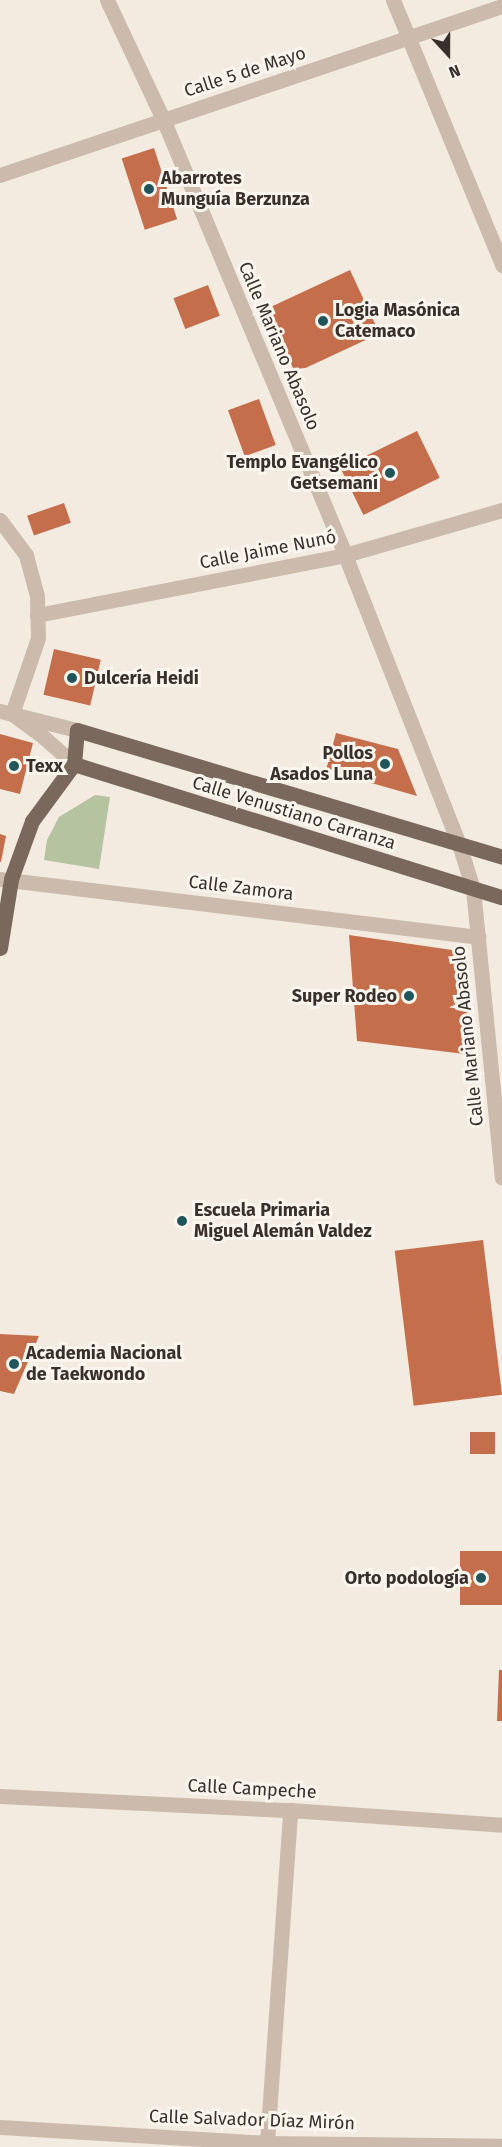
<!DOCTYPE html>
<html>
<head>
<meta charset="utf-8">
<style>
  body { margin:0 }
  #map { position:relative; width:502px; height:2147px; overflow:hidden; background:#f3ebe0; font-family:"Fira Sans",sans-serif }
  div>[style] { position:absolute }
  .green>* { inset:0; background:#b5c3a0 }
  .building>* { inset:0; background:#c56e4c; transform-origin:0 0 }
  .minor>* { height:15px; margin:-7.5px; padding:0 7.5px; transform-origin:7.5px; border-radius:7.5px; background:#ccbbac }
  .major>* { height:15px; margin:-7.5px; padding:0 7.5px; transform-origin:7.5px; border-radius:7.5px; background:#7b685c }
  .dots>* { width:16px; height:16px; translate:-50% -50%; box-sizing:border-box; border:3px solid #faf5ed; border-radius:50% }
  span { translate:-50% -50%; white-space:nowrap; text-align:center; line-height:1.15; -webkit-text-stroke:6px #faf5ed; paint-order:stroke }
  .street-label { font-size:18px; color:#3a302b }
  .poi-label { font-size:18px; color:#3a302b; font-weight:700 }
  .left { translate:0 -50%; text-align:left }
  .right { translate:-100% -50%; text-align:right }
  .north { position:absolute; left:418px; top:24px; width:60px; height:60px; -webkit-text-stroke:4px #faf5ed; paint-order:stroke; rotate:159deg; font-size:16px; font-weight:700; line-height:24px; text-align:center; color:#3a302b }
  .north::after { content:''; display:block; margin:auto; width:21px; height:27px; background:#3a302b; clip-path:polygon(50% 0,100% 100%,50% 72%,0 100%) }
</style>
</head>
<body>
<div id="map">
  <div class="green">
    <div style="clip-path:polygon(95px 795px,110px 797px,99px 869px,44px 860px,47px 840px,59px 817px)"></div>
  </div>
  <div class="building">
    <div style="left:154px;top:148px;width:75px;height:34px;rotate:72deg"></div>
    <div style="left:350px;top:270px;width:70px;height:93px;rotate:65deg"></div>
    <div style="left:208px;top:285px;width:33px;height:37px;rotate:69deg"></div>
    <div style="left:259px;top:399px;width:49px;height:33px;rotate:70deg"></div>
    <div style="left:417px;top:431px;width:52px;height:85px;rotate:64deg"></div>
    <div style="left:64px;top:503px;width:21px;height:39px;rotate:71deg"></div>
    <div style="left:54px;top:649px;width:48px;height:47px;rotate:13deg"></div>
    <div style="clip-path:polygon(336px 733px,398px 749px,417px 796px,326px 770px)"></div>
    <div style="clip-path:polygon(0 734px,33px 743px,20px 794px,0 789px)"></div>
    <div style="clip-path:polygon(0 834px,6px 836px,1px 862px,0 862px)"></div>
    <div style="clip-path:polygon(349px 935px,459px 951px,473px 1055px,357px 1041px)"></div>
    <div style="left:483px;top:1240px;width:156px;height:89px;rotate:83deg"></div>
    <div style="clip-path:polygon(0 1334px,39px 1336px,14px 1394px,0 1391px)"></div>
    <div style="left:470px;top:1432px;width:25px;height:22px"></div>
    <div style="left:460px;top:1551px;width:42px;height:54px"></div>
    <div style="clip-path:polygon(499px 1670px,502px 1670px,502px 1721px,497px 1721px)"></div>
  </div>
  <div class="minor">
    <div style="left:107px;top:0;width:132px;rotate:64.8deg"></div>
    <div style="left:163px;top:119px;width:472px;rotate:67.3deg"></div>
    <div style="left:345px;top:555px;width:311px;rotate:68.5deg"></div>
    <div style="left:459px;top:844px;width:47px;rotate:72.7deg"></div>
    <div style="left:473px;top:889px;width:290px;rotate:84.3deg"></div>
    <div style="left:393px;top:0;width:287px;rotate:67.6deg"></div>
    <div style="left:0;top:175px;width:530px;rotate:-18.61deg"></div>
    <div style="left:0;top:520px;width:44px;rotate:53.4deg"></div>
    <div style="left:26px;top:555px;width:42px;rotate:75deg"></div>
    <div style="left:37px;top:596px;width:42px;rotate:88.6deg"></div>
    <div style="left:38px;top:638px;width:80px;rotate:108.9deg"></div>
    <div style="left:37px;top:615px;width:314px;rotate:-11deg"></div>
    <div style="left:345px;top:555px;width:163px;rotate:-16deg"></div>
    <div style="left:0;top:711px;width:79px;rotate:13.9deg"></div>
    <div style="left:12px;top:714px;width:34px;rotate:36deg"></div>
    <div style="left:40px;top:734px;width:45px;rotate:41.4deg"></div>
    <div style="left:0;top:879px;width:482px;rotate:6.9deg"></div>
    <div style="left:0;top:1796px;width:290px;rotate:2.8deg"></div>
    <div style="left:290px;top:1810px;width:213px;rotate:4deg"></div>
    <div style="left:0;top:2127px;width:267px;rotate:3.4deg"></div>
    <div style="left:267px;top:2143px;width:235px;rotate:0.7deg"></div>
    <div style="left:267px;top:2143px;width:334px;rotate:-86deg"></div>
  </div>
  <div class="major">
    <div style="left:74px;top:764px;width:34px;rotate:-85deg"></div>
    <div style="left:77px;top:730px;width:444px;rotate:16.6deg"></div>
    <div style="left:74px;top:764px;width:448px;rotate:17.3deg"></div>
    <div style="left:0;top:948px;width:70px;rotate:-80.9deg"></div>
    <div style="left:11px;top:879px;width:62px;rotate:-70.1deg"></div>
    <div style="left:32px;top:821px;width:71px;rotate:-53.6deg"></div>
  </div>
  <div class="dots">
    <div style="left:149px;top:189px;background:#20555b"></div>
    <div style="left:323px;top:321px;background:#20555b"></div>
    <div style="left:390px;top:473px;background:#20555b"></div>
    <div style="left:72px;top:678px;background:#20555b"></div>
    <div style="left:385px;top:764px;background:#20555b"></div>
    <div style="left:14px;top:766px;background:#20555b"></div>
    <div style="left:409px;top:996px;background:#20555b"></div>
    <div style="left:182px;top:1221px;background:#20555b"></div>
    <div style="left:14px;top:1364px;background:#20555b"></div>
    <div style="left:481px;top:1578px;background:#20555b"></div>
  </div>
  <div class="street-label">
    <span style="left:245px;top:72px;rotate:-18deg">Calle 5 de Mayo</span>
    <span style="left:279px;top:346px;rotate:67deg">Calle Mariano Abasolo</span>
    <span style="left:268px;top:550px;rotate:-11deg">Calle Jaime Nunó</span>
    <span style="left:294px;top:813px;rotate:17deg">Calle Venustiano Carranza</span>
    <span style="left:241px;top:888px;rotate:7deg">Calle Zamora</span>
    <span style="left:468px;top:1036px;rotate:-96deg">Calle Mariano Abasolo</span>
    <span style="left:252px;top:1789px;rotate:3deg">Calle Campeche</span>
    <span style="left:252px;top:2120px;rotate:2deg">Calle Salvador Díaz Mirón</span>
  </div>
  <div class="poi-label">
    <span class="left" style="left:161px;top:189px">Abarrotes<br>Munguía Berzunza</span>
    <span class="left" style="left:335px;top:321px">Logia Masónica<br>Catemaco</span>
    <span class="right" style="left:378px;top:473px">Templo Evangélico<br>Getsemaní</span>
    <span class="left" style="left:84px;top:678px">Dulcería Heidi</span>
    <span class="right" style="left:373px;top:764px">Pollos<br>Asados Luna</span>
    <span class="left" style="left:26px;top:766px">Texx</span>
    <span class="right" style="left:397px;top:996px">Super Rodeo</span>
    <span class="left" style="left:194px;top:1221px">Escuela Primaria<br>Miguel Alemán Valdez</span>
    <span class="left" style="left:26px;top:1364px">Academia Nacional<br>de Taekwondo</span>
    <span class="right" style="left:469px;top:1578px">Orto podología</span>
  </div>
  <div class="north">N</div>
</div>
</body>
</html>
